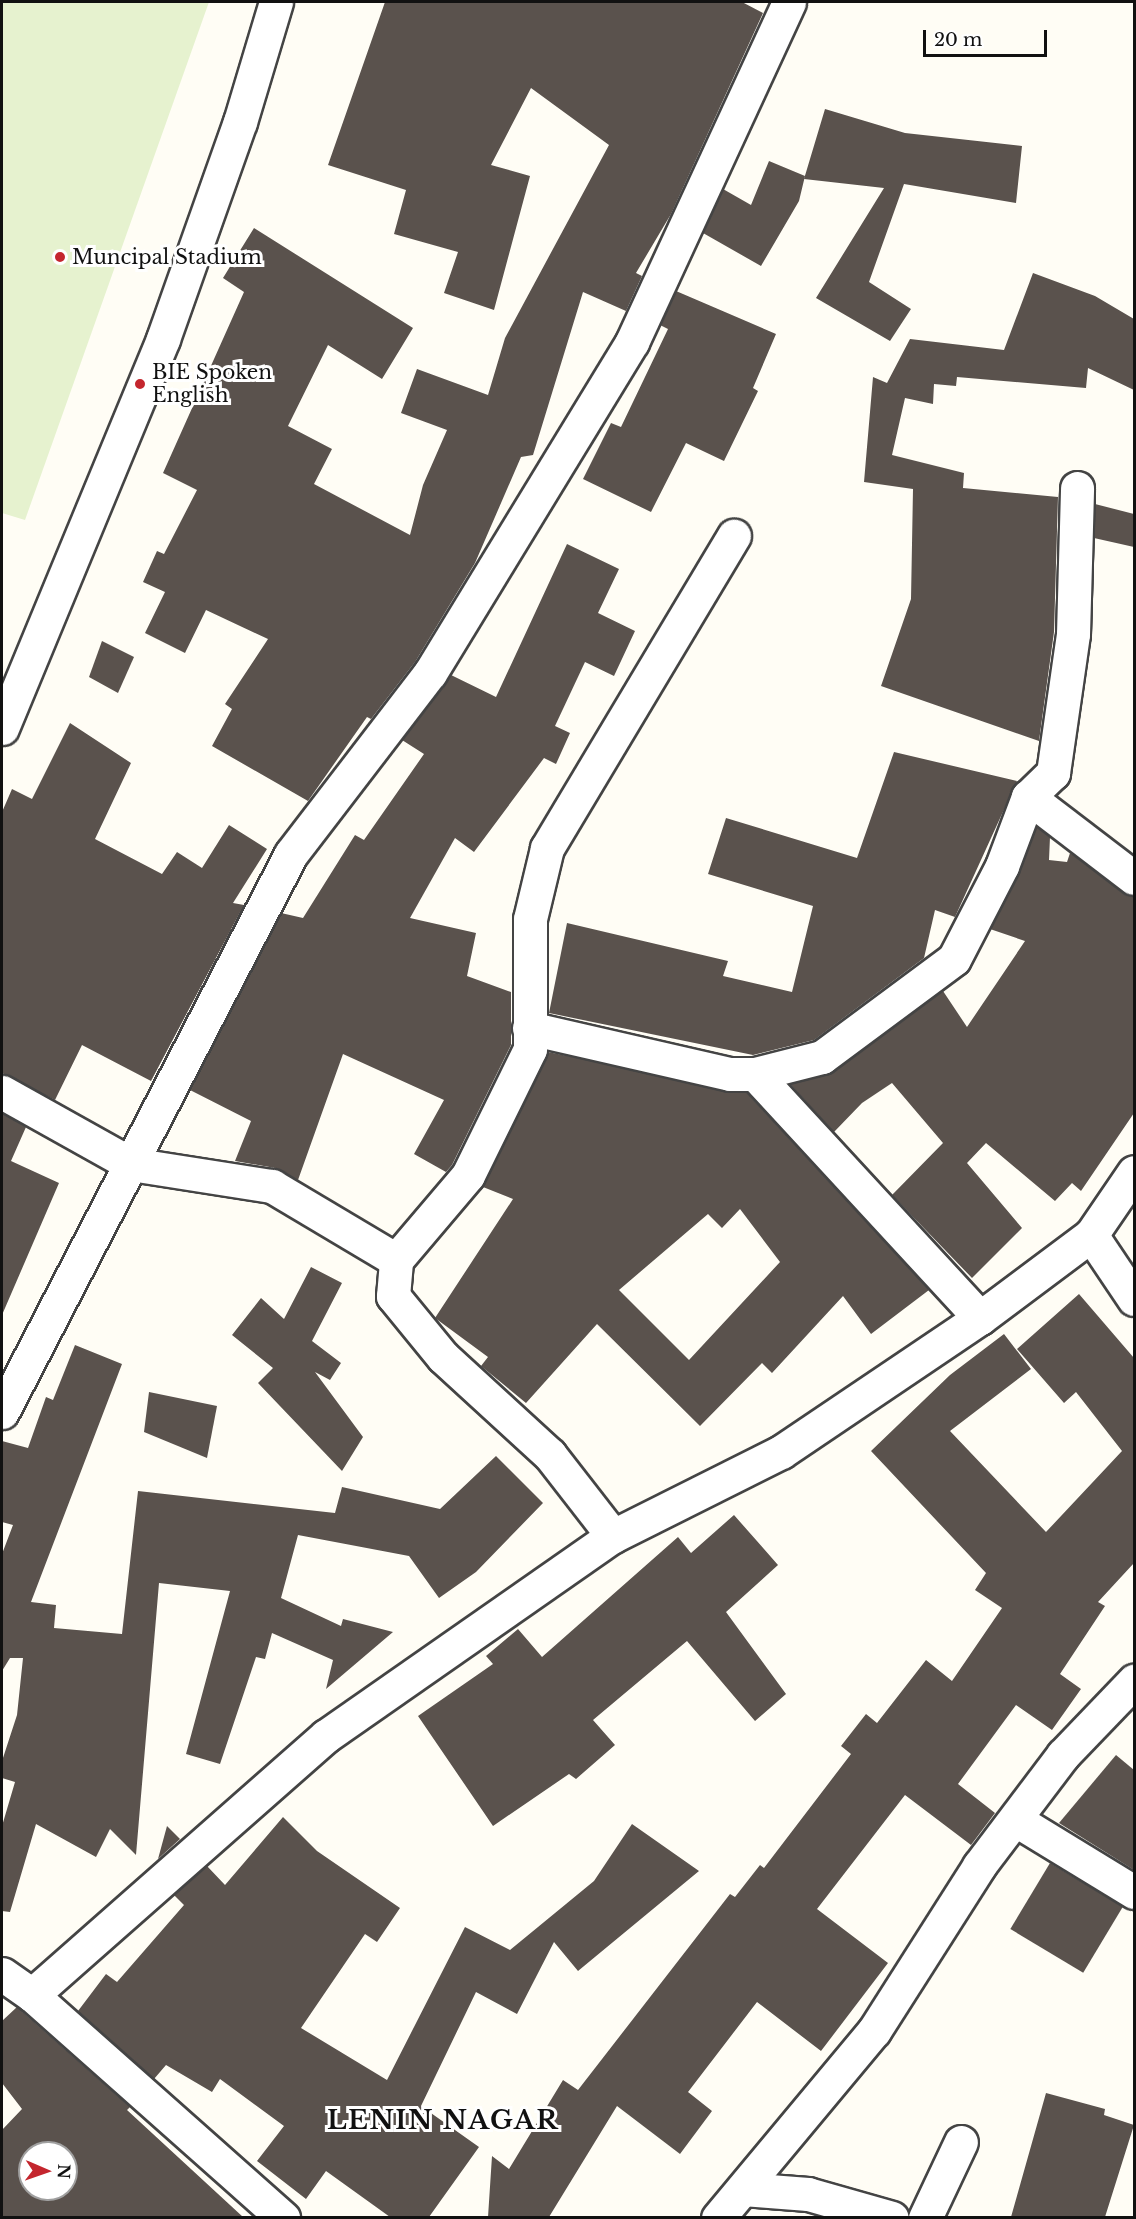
<!DOCTYPE html>
<html>
<head>
<meta charset="utf-8">
<style>
  body { margin:0 }
  #map { position:relative; width:1136px; height:2219px; overflow:hidden; background:#fffdf5; font-family:"Libre Baskerville",serif }
  div>[style] { position:absolute }
  .pitch>* { inset:0; background:#e6f2cf }
  .building>* { inset:0; background:#5a524d; transform-origin:0 0 }
  .roads { filter:drop-shadow(2px 0 #444) drop-shadow(-2px 0 #444) drop-shadow(0 2px #444) drop-shadow(0 -2px #444) }
  .street>* { height:33px; margin:-16.5px; padding:0 16.5px; transform-origin:16.5px; border-radius:16.5px; background:#fff }
  .dots>* { width:16px; height:16px; translate:-50% -50%; box-sizing:border-box; border:3px solid #fff; border-radius:50% }
  span { translate:-50% -50%; white-space:nowrap; text-align:center; line-height:1.15; -webkit-text-stroke:6px #fff; paint-order:stroke }
  .poi-label { font-size:20px; color:#111 }
  .left { translate:0 -50%; text-align:left }
  .district-label { font-size:26px; color:#111; font-weight:700; letter-spacing:1.5px }
  .frame { position:absolute; inset:0; border:3px solid #111; pointer-events:none }
  .north { position:absolute; left:18px; top:2141px; width:60px; height:60px; box-sizing:border-box; background:#fff; border:2px solid #a0a0a0; border-radius:50%; rotate:92deg; font-size:16px; font-weight:700; line-height:24px; text-align:center; color:#111 }
  .north::after { content:''; display:block; margin:auto; width:21px; height:27px; background:#c4262e; clip-path:polygon(50% 0,100% 100%,50% 72%,0 100%) }
  .scale { position:absolute; left:923px; top:30px; width:124px; height:27px; box-sizing:border-box; border:3px solid #111; border-top:0; padding-left:8px; font-size:18px; line-height:21px; white-space:nowrap; color:#111; -webkit-text-stroke:4px #fff; paint-order:stroke }
</style>
</head>
<body>
<div id="map">
  <div class="pitch">
    <div style="clip-path:polygon(2px 2px,209px 2px,25px 520px,2px 513px)"></div>
  </div>
  <div class="building">
    <div style="clip-path:polygon(385px 2px,742px 2px,763px 13px,671px 214px,636px 273px,642px 276px,626px 311px,583px 292px,533px 455px,521px 457px,475px 563px,415px 662px,371px 719px,367px 717px,308px 801px,212px 746px,232px 709px,225px 704px,268px 639px,206px 610px,185px 653px,145px 633px,165px 592px,143px 582px,157px 551px,164px 554px,197px 490px,163px 473px,244px 292px,223px 278px,254px 228px,413px 328px,382px 379px,328px 345px,288px 426px,332px 449px,314px 484px,410px 535px,423px 485px,447px 430px,401px 413px,417px 369px,488px 395px,505px 338px,609px 145px,531px 88px,491px 165px,530px 176px,494px 310px,444px 293px,458px 252px,394px 234px,406px 190px,328px 165px)"></div>
    <div style="clip-path:polygon(825px 109px,905px 133px,1022px 146px,1016px 203px,904px 184px,869px 282px,911px 309px,890px 341px,816px 298px,884px 188px,804px 179px)"></div>
    <div style="clip-path:polygon(769px 161px,805px 176px,799px 201px,761px 266px,703px 233px,723px 189px,751px 205px)"></div>
    <div style="clip-path:polygon(1033px 273px,1095px 296px,1134px 319px,1134px 390px,1088px 368px,1086px 388px,957px 377px,956px 386px,934px 384px,933px 404px,905px 398px,892px 455px,964px 473px,963px 488px,1058px 497px,1054px 632px,1039px 741px,881px 686px,911px 599px,913px 489px,864px 482px,873px 377px,887px 383px,910px 339px,1004px 350px)"></div>
    <div style="clip-path:polygon(676px 291px,776px 334px,753px 388px,758px 391px,724px 461px,686px 443px,651px 512px,583px 479px,611px 423px,621px 427px,668px 329px,660px 325px)"></div>
    <div style="clip-path:polygon(1095px 504px,1134px 514px,1134px 547px,1094px 538px)"></div>
    <div style="clip-path:polygon(567px 544px,619px 569px,598px 613px,635px 631px,614px 676px,585px 662px,555px 726px,570px 733px,556px 764px,544px 758px,474px 852px,455px 838px,410px 918px,476px 933px,467px 976px,511px 992px,511px 1045px,452px 1165px,446px 1172px,414px 1154px,444px 1100px,343px 1054px,298px 1180px,275px 1168px,235px 1161px,251px 1121px,190px 1090px,281px 913px,303px 918px,355px 835px,364px 840px,424px 754px,402px 740px,451px 675px,496px 697px)"></div>
    <div style="clip-path:polygon(102px 641px,134px 657px,118px 693px,89px 677px)"></div>
    <div style="clip-path:polygon(70px 723px,131px 763px,95px 839px,162px 874px,177px 852px,202px 868px,229px 825px,267px 849px,233px 903px,244px 905px,151px 1081px,82px 1045px,55px 1100px,2px 1073px,2px 812px,12px 789px,32px 799px)"></div>
    <div style="clip-path:polygon(894px 752px,1017px 781px,955px 917px,935px 910px,924px 958px,814px 1040px,753px 1055px,549px 1013px,567px 923px,728px 961px,723px 976px,792px 992px,813px 906px,708px 874px,726px 818px,857px 858px)"></div>
    <div style="clip-path:polygon(1037px 827px,1050px 837px,1049px 860px,1067px 862px,1070px 853px,1134px 896px,1134px 1113px,1081px 1191px,1072px 1183px,1055px 1201px,986px 1143px,967px 1163px,1022px 1228px,972px 1278px,892px 1195px,943px 1143px,892px 1083px,862px 1103px,834px 1132px,790px 1084px,833px 1072px,943px 991px,967px 1027px,1025px 941px,990px 929px)"></div>
    <div style="clip-path:polygon(evenodd,548px 1052px,747px 1093px,929px 1290px,871px 1334px,843px 1296px,772px 1373px,762px 1363px,700px 1426px,597px 1324px,526px 1403px,481px 1366px,488px 1357px,435px 1318px,513px 1199px,483px 1187px,548px 1052px,740px 1209px,780px 1262px,689px 1360px,619px 1290px,708px 1214px,722px 1228px,740px 1209px)"></div>
    <div style="clip-path:polygon(2px 1113px,26px 1127px,11px 1161px,59px 1183px,2px 1315px)"></div>
    <div style="clip-path:polygon(311px 1267px,342px 1283px,312px 1341px,341px 1363px,330px 1380px,315px 1372px,363px 1437px,342px 1471px,258px 1383px,273px 1368px,232px 1335px,261px 1298px,284px 1319px)"></div>
    <div style="clip-path:polygon(1079px 1294px,1134px 1358px,1134px 1563px,1098px 1602px,1105px 1606px,1060px 1674px,1081px 1689px,1052px 1730px,1016px 1705px,958px 1784px,995px 1813px,971px 1845px,905px 1795px,817px 1909px,888px 1963px,821px 2051px,757px 2002px,688px 2092px,712px 2111px,680px 2154px,617px 2106px,549px 2217px,488px 2217px,492px 2156px,509px 2169px,563px 2080px,578px 2090px,730px 1894px,735px 1897px,760px 1865px,764px 1868px,851px 1754px,841px 1746px,866px 1714px,877px 1723px,926px 1660px,952px 1681px,1002px 1608px,975px 1590px,986px 1573px,871px 1451px,950px 1375px,1004px 1334px,1031px 1369px,950px 1431px,1046px 1532px,1122px 1451px,1076px 1392px,1064px 1403px,1017px 1349px)"></div>
    <div style="clip-path:polygon(75px 1345px,122px 1364px,31px 1602px,56px 1605px,54px 1628px,122px 1634px,138px 1491px,335px 1513px,342px 1487px,440px 1509px,496px 1456px,543px 1503px,476px 1572px,439px 1598px,409px 1556px,298px 1535px,281px 1598px,341px 1626px,343px 1619px,393px 1632px,326px 1689px,333px 1660px,272px 1633px,265px 1659px,256px 1657px,220px 1764px,186px 1754px,230px 1591px,159px 1583px,136px 1855px,110px 1829px,96px 1857px,36px 1824px,10px 1912px,2px 1911px,2px 1826px,15px 1782px,2px 1778px,2px 1761px,17px 1715px,23px 1658px,10px 1658px,2px 1671px,2px 1554px,13px 1525px,2px 1522px,2px 1441px,28px 1448px,46px 1397px,53px 1400px)"></div>
    <div style="clip-path:polygon(149px 1392px,217px 1406px,207px 1458px,144px 1432px)"></div>
    <div style="clip-path:polygon(734px 1515px,778px 1565px,726px 1612px,786px 1694px,755px 1721px,687px 1641px,593px 1720px,615px 1745px,576px 1779px,569px 1774px,493px 1826px,418px 1716px,493px 1664px,486px 1656px,518px 1629px,542px 1657px,678px 1537px,691px 1553px)"></div>
    <div style="clip-path:polygon(1116px 1755px,1134px 1770px,1134px 1870px,1059px 1823px)"></div>
    <div style="clip-path:polygon(283px 1817px,317px 1851px,400px 1908px,377px 1942px,365px 1934px,301px 2028px,387px 2080px,465px 1927px,510px 1950px,594px 1881px,632px 1824px,699px 1871px,578px 1971px,554px 1942px,517px 2014px,476px 1992px,421px 2106px,479px 2147px,429px 2217px,390px 2217px,326px 2171px,306px 2199px,257px 2161px,284px 2126px,220px 2079px,212px 2092px,166px 2065px,154px 2079px,78px 2011px,106px 1974px,117px 1982px,184px 1905px,174px 1895px,207px 1866px,225px 1885px)"></div>
    <div style="clip-path:polygon(167px 1826px,180px 1839px,158px 1859px)"></div>
    <div style="left:1050px;top:1863px;width:85px;height:77px;rotate:31deg"></div>
    <div style="clip-path:polygon(evenodd,17px 2007px,130px 2107px,127px 2110px,243px 2217px,2px 2217px,2px 2130px,22px 2109px,2px 2083px,2px 2021px,17px 2007px,30px 2153px,66px 2153px,66px 2189px,30px 2189px,30px 2153px)"></div>
    <div style="clip-path:polygon(1046px 2093px,1105px 2109px,1104px 2115px,1134px 2125px,1105px 2217px,1011px 2217px)"></div>
  </div>
  <div class="roads">
    <div class="street">
      <div style="left:2px;top:728px;width:421px;rotate:-67.5deg"></div>
      <div style="left:163px;top:339px;width:230px;rotate:-70.5deg"></div>
      <div style="left:240px;top:122px;width:125px;rotate:-73.3deg"></div>
      <div style="left:1028px;top:797px;width:133px;rotate:37.4deg"></div>
      <div style="left:529px;top:1028px;width:206px;rotate:12.9deg"></div>
      <div style="left:730px;top:1074px;width:25px"></div>
      <div style="left:755px;top:1074px;width:332px;rotate:47.3deg"></div>
      <div style="left:755px;top:1074px;width:69px;rotate:-14.2deg"></div>
      <div style="left:822px;top:1057px;width:164px;rotate:-36.6deg"></div>
      <div style="left:954px;top:959px;width:105px;rotate:-62.7deg"></div>
      <div style="left:1002px;top:866px;width:74px;rotate:-69.4deg"></div>
      <div style="left:1028px;top:797px;width:35px;rotate:-44deg"></div>
      <div style="left:1053px;top:773px;width:140px;rotate:-81.8deg"></div>
      <div style="left:1073px;top:634px;width:146px;rotate:-88.4deg"></div>
      <div style="left:2px;top:1092px;width:148px;rotate:29.2deg"></div>
      <div style="left:131px;top:1164px;width:143px;rotate:8.9deg"></div>
      <div style="left:272px;top:1186px;width:144px;rotate:30.8deg"></div>
      <div style="left:1091px;top:1235px;width:77px;rotate:56.1deg"></div>
      <div style="left:2px;top:1412px;width:628px;rotate:-62.62deg"></div>
      <div style="left:291px;top:854px;width:228px;rotate:-52.5deg"></div>
      <div style="left:430px;top:673px;width:388px;rotate:-58.6deg"></div>
      <div style="left:632px;top:342px;width:374px;rotate:-65.2deg"></div>
      <div style="left:613px;top:1536px;width:103px;rotate:-127.9deg"></div>
      <div style="left:550px;top:1455px;width:145px;rotate:-137.5deg"></div>
      <div style="left:443px;top:1357px;width:79px;rotate:-129.3deg"></div>
      <div style="left:393px;top:1296px;width:36px;rotate:-85deg"></div>
      <div style="left:396px;top:1260px;width:111px;rotate:-49.7deg"></div>
      <div style="left:468px;top:1175px;width:140px;rotate:-63.8deg"></div>
      <div style="left:530px;top:1049px;width:130px;rotate:-90deg"></div>
      <div style="left:530px;top:919px;width:73px;rotate:-76.5deg"></div>
      <div style="left:547px;top:848px;width:364px;rotate:-59.1deg"></div>
      <div style="left:1016px;top:1820px;width:138px;rotate:31.4deg"></div>
      <div style="left:2px;top:1974px;width:37px;rotate:35deg"></div>
      <div style="left:32px;top:1995px;width:336px;rotate:41.6deg"></div>
      <div style="left:32px;top:1995px;width:392px;rotate:-41.4deg"></div>
      <div style="left:326px;top:1736px;width:350px;rotate:-34.9deg"></div>
      <div style="left:613px;top:1536px;width:188px;rotate:-26.6deg"></div>
      <div style="left:781px;top:1452px;width:240px;rotate:-34deg"></div>
      <div style="left:980px;top:1318px;width:139px;rotate:-36.8deg"></div>
      <div style="left:1091px;top:1235px;width:76px;rotate:-55.7deg"></div>
      <div style="left:743px;top:2189px;width:65px;rotate:4.4deg"></div>
      <div style="left:808px;top:2194px;width:87px;rotate:15.9deg"></div>
      <div style="left:718px;top:2218px;width:244px;rotate:-50.2deg"></div>
      <div style="left:874px;top:2031px;width:196px;rotate:-57.5deg"></div>
      <div style="left:979px;top:1866px;width:139px;rotate:-52.9deg"></div>
      <div style="left:1063px;top:1755px;width:103px;rotate:-46.2deg"></div>
      <div style="left:925px;top:2218px;width:84px;rotate:-64.7deg"></div>
    </div>
  </div>
  <div class="dots">
    <div style="left:60px;top:257px;background:#c4262e"></div>
    <div style="left:140px;top:384px;background:#c4262e"></div>
  </div>
  <div class="poi-label">
    <span class="left" style="left:72px;top:257px">Muncipal Stadium</span>
    <span class="left" style="left:152px;top:384px">BIE Spoken<br>English</span>
  </div>
  <div class="district-label">
    <span style="left:443px;top:2121px">LENIN NAGAR</span>
  </div>
  <div class="frame"></div>
  <div class="north">N</div>
  <div class="scale">20 m</div>
</div>
</body>
</html>
